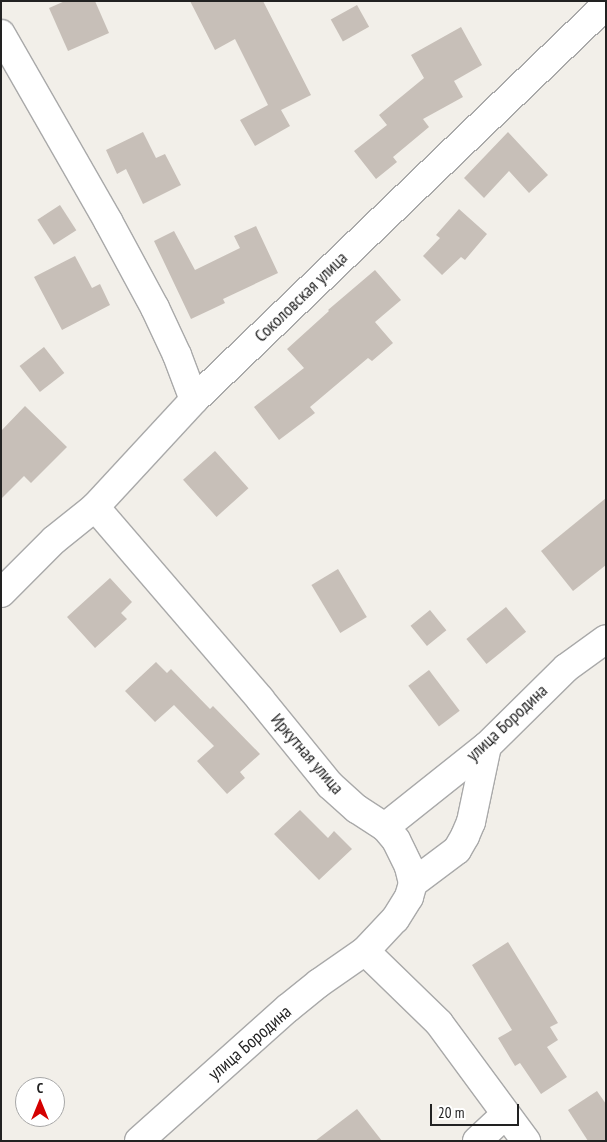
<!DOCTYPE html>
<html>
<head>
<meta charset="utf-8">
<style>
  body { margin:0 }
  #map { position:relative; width:607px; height:1142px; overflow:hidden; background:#f2efe9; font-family:"PT Sans Narrow",sans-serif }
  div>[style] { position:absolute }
  .building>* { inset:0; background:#c7bfb8; transform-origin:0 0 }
  .roads { filter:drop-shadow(1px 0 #a9a9a9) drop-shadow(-1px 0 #a9a9a9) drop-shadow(0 1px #a9a9a9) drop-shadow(0 -1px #a9a9a9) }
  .minor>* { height:28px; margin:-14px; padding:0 14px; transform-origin:14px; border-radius:14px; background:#fff }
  span { translate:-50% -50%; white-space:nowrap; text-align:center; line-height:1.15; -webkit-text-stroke:4.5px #fff; paint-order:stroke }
  .street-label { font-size:18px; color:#222 }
  .frame { position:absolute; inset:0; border:2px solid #222; pointer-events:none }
  .north { position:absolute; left:15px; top:1077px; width:50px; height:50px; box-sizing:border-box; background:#fff; border:1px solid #a7a7a7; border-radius:50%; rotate:0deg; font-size:14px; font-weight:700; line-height:20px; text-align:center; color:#222 }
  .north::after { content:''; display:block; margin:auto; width:18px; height:22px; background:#d40000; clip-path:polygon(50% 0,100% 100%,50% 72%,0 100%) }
  .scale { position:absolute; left:430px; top:1104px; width:89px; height:22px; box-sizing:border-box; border:2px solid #222; border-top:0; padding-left:6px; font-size:15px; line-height:18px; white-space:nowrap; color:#222; -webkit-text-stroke:4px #fff; paint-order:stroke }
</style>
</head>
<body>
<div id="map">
  <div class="building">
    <div style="clip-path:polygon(65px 1px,95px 1px,109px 33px,68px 51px,49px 8px)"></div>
    <div style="clip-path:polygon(190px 1px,263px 1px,311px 95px,281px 110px,290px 126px,255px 146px,240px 120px,268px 105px,235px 39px,215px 50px)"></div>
    <div style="left:357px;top:5px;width:25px;height:30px;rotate:61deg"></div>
    <div style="clip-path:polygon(461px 27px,482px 65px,454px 81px,463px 97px,423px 119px,429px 127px,393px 157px,397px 162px,376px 179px,354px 151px,387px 125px,379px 115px,424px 78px,411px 55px)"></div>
    <div style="clip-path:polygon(143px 132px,156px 158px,165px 154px,181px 185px,143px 204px,126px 169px,117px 174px,106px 150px)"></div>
    <div style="clip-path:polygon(508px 132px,548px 175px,529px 193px,509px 171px,484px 198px,464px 178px)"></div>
    <div style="left:60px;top:205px;width:30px;height:27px;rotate:57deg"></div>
    <div style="clip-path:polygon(459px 209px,487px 234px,465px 260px,461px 257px,442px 275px,423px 256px,440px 238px,436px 235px)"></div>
    <div style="clip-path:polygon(256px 226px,278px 273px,223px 299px,225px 303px,191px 319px,154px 241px,174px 231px,195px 270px,240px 248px,234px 236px)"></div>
    <div style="clip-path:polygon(75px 256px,92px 288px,100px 284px,110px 305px,62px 330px,34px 277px)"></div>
    <div style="clip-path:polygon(375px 270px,401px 300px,375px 322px,393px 343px,372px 361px,368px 358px,310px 407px,315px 413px,279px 440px,254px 407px,304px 368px,287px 349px,329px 311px,328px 310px)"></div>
    <div style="left:44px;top:347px;width:33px;height:31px;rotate:52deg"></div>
    <div style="clip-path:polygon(25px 406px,67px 447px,31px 483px,24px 476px,1px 499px,1px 431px)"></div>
    <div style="left:215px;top:451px;width:50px;height:43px;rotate:48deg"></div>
    <div style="clip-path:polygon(606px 498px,606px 565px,573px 591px,541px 551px)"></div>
    <div style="left:338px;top:569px;width:56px;height:31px;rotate:59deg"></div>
    <div style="clip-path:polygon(110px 578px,132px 602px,121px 613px,127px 619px,95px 648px,67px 617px)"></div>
    <div style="left:506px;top:607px;width:32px;height:51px;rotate:51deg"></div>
    <div style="left:430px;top:610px;width:26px;height:25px;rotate:51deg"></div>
    <div style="clip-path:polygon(156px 662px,167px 673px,171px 669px,210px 709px,213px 706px,260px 754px,240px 772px,245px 778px,227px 794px,197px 761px,214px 746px,174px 705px,155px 722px,125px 691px)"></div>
    <div style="left:429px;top:670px;width:51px;height:26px;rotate:53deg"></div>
    <div style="clip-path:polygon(300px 810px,328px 838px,334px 831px,352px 849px,319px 880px,274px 834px)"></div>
    <div style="clip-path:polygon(508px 942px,558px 1023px,550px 1027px,558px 1040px,547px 1047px,567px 1077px,541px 1094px,520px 1063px,515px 1066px,498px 1038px,512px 1030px,472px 965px)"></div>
    <div style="clip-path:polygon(597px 1091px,606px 1104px,606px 1141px,588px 1141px,568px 1110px)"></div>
    <div style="clip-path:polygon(357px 1109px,382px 1141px,315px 1141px)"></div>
  </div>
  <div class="roads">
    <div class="minor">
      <div style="left:1px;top:34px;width:215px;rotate:60.2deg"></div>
      <div style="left:108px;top:221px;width:99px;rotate:61.6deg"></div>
      <div style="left:155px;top:308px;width:52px;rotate:64.9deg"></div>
      <div style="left:177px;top:355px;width:48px;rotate:69.3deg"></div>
      <div style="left:95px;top:507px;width:253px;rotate:49.3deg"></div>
      <div style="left:260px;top:699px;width:111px;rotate:50.9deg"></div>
      <div style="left:330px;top:785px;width:36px;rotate:42deg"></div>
      <div style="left:357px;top:809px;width:33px;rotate:33deg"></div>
      <div style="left:385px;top:827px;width:17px;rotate:50deg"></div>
      <div style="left:396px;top:840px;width:30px;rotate:64deg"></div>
      <div style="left:409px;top:867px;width:16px;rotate:76deg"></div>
      <div style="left:413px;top:883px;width:15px;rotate:106deg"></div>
      <div style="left:409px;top:897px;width:26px;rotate:122deg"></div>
      <div style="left:395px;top:919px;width:44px;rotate:133.2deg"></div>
      <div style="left:365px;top:951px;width:103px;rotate:44.2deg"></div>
      <div style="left:439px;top:1023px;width:147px;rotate:53.6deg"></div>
      <div style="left:1px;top:593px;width:75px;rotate:-45deg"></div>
      <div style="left:54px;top:540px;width:53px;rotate:-38.8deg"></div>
      <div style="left:95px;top:507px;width:146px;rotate:-47.2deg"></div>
      <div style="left:194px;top:400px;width:571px;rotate:-43.79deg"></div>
      <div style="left:385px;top:827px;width:130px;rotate:-38.5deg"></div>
      <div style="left:487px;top:746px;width:111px;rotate:-44.6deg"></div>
      <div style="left:566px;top:668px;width:49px;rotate:-35.9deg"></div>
      <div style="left:413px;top:883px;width:55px;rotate:-36.9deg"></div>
      <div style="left:457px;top:850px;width:16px;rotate:-60deg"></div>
      <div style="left:465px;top:836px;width:15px;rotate:-67deg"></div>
      <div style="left:471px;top:822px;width:78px;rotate:-78.1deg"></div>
      <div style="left:139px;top:1141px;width:200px;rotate:-41.8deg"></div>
      <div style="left:288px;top:1008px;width:40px;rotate:-39deg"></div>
      <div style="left:319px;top:983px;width:56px;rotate:-34.8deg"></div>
      <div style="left:477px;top:1141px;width:38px;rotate:-43deg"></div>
    </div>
  </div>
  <div class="street-label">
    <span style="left:301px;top:297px;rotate:-44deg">Соколовская улица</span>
    <span style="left:507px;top:723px;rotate:-43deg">улица Бородина</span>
    <span style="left:307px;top:754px;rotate:49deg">Иркутная улица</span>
    <span style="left:250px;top:1043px;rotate:-41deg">улица Бородина</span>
  </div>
  <div class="frame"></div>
  <div class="north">С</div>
  <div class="scale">20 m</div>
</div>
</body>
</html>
